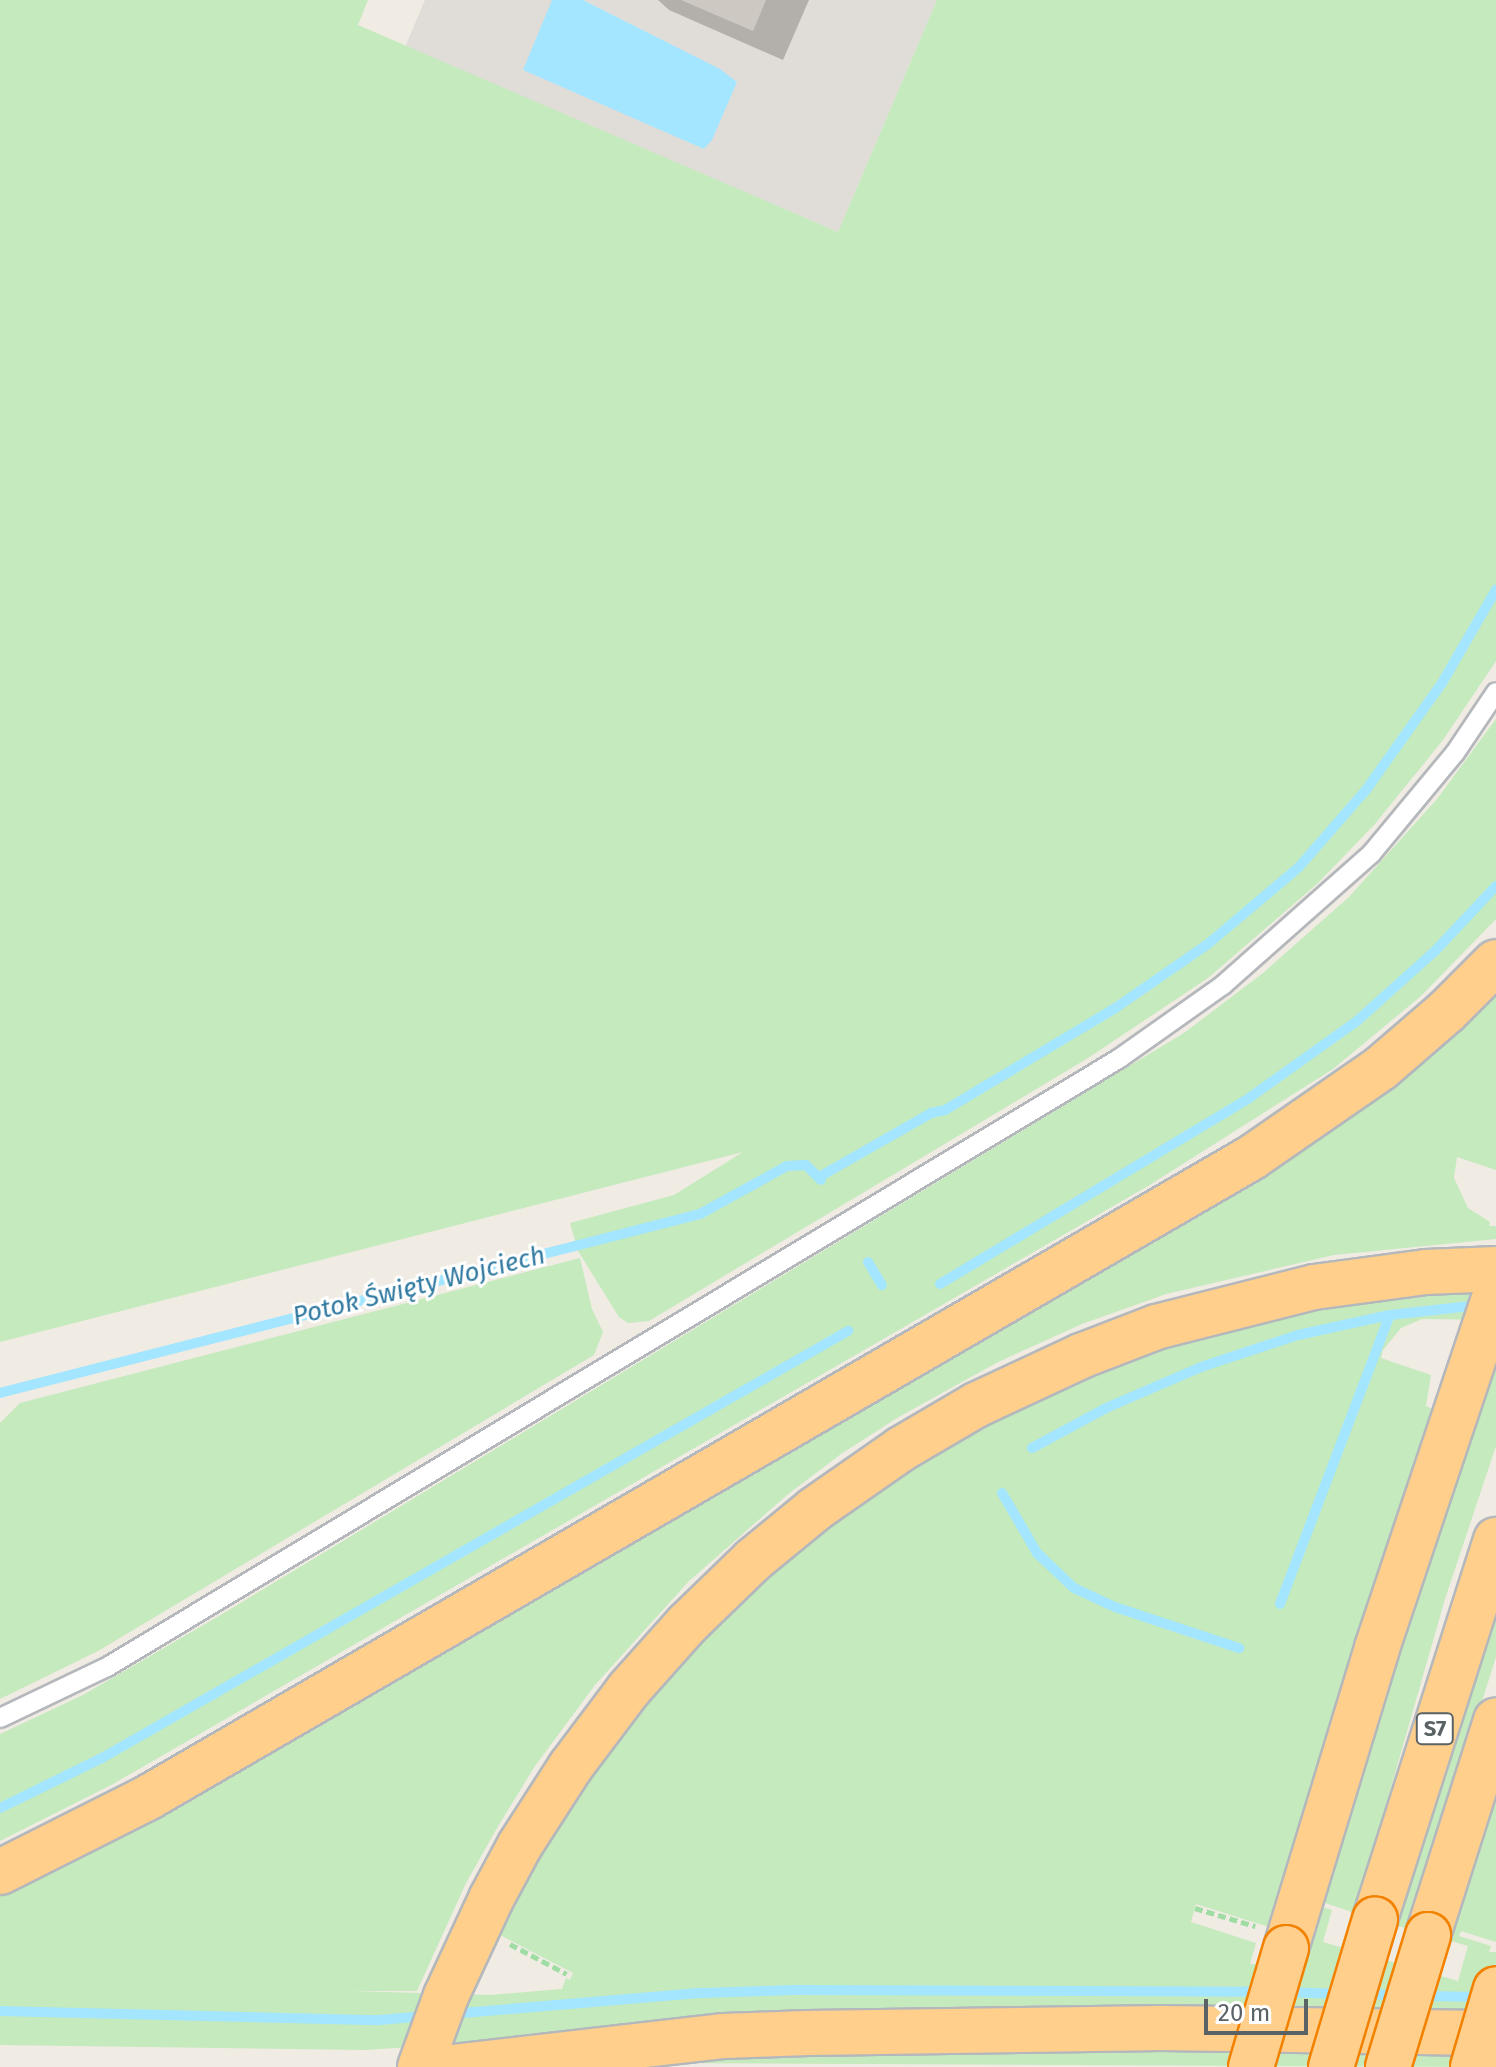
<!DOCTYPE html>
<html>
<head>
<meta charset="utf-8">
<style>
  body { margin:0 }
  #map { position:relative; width:1496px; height:2067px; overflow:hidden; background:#f0ebe3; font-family:"Fira Sans",sans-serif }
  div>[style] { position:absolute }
  .industrial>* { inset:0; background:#e0ddd8 }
  .green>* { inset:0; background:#c4eabd }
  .water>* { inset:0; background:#a4e6ff }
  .shadow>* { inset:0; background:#0003 }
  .stream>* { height:10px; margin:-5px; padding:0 5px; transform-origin:5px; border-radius:5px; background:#a4e6ff }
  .building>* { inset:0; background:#cdc8c2 }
  .path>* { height:5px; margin-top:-2.5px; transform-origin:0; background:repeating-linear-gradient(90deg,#9fdda5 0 8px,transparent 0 12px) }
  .roads { filter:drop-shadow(2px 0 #b4b8bc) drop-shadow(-2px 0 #b4b8bc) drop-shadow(0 2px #b4b8bc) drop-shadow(0 -2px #b4b8bc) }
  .lane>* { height:18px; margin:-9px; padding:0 9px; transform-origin:9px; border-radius:9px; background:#fff }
  .highway>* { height:44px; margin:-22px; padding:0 22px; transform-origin:22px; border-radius:22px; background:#ffcf8b }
  .bridges { filter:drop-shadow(2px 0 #f38100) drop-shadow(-2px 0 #f38100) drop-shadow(0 2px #f38100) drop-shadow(0 -2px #f38100) }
  .highway-bridge>* { height:44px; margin:-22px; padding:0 22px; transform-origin:22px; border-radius:22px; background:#ffcf8b }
  span { translate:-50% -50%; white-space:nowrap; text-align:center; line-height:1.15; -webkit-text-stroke:6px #fff; paint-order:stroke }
  .shield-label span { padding:2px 6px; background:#fff; border:2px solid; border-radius:6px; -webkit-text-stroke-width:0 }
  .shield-label { font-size:22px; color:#5b6266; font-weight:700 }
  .water-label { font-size:26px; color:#2f78a0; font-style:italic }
  .scale { position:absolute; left:1204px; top:1999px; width:104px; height:36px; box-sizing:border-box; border:4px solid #5b6266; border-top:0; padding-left:10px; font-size:24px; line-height:28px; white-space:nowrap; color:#5b6266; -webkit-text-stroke:6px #fff; paint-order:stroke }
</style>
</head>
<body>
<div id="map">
  <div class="industrial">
    <div style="clip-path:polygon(425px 0,937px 0,838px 232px,405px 47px)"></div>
  </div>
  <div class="green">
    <div style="clip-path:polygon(0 0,368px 0,358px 25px,838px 232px,937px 0,1496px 0,1496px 661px,1443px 740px,1374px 825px,1318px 883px,1208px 978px,1088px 1058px,649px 1321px,628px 1323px,619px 1317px,578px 1251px,570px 1223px,674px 1195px,743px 1152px,0 1342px)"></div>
    <div style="clip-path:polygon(1496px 719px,1496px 919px,1421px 996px,1333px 1069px,1148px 1186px,113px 1784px,0 1841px,0 1734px,83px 1695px,219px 1616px,1184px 1033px,1263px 973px,1349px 897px,1437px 799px)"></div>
    <div style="clip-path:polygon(1496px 992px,1496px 1170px,1457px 1157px,1454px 1178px,1468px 1208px,1490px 1222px,1489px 1226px,1496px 1226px,1496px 1239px,1334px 1255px,1166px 1294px,1082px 1324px,998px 1362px,897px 1418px,841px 1454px,787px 1495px,688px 1582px,595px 1685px,535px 1766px,497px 1828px,466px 1883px,417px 1991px,350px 1991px,490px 1995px,562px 1989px,566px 1978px,570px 1980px,573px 1973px,498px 1934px,523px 1882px,570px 1805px,609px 1749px,695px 1646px,794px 1553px,899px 1474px,1013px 1410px,1131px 1357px,1172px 1344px,1298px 1311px,1412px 1294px,1496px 1289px,1496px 1320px,1422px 1319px,1401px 1328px,1383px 1350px,1381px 1358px,1431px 1375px,1426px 1406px,1435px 1410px,1269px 1927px,1196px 1904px,1191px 1922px,1256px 1943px,1250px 1964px,1297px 1965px,1316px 1905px,1332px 1910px,1323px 1942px,1458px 1981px,1468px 1946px,1448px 1940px,1496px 1800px,1496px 1942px,1461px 1931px,1459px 1936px,1491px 1946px,1489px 1952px,1496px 1952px,1496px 2015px,484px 2042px,366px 2050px,0 2045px,0 1893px,131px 1830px,1274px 1167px,1376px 1098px,1424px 1060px)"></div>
    <div style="clip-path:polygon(580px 1258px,592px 1309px,603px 1332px,594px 1355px,98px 1651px,0 1699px,0 1423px,20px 1403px)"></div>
    <div style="clip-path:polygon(1496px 1330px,1496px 1446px,1445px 1599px,1355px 1913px,1310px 1898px)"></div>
    <div style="clip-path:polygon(1496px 1604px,1496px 1657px,1410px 1929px,1393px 1925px)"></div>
    <div style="clip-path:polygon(807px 2045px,1496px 2054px,1496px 2067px,678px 2063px)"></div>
  </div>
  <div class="water">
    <div style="clip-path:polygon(552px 0,583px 0,720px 69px,737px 82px,712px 140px,704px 149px,523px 70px)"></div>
  </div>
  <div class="shadow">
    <div style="clip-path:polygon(658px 0,809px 0,783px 60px,669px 10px)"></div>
  </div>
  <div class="stream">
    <div style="left:819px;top:1177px;width:129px;rotate:-29.7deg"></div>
    <div style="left:931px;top:1113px;width:14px;rotate:-12deg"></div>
    <div style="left:945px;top:1110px;width:197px;rotate:-30.9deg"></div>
    <div style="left:1114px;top:1009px;width:114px;rotate:-34.7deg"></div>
    <div style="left:1208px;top:944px;width:119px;rotate:-40.2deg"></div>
    <div style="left:1299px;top:867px;width:102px;rotate:-49deg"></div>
    <div style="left:1366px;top:790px;width:131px;rotate:-54.6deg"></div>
    <div style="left:1442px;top:683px;width:108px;rotate:-59.9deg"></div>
    <div style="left:868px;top:1262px;width:27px;rotate:59deg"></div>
    <div style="left:940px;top:1284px;width:361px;rotate:-31deg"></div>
    <div style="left:1249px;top:1098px;width:133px;rotate:-35.5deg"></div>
    <div style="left:1357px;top:1021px;width:105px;rotate:-41.9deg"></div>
    <div style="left:1435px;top:951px;width:89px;rotate:-46.8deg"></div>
    <div style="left:0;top:1393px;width:723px;rotate:-14.34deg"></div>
    <div style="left:700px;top:1214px;width:99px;rotate:-28.9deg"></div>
    <div style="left:787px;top:1166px;width:19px;rotate:-3deg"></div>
    <div style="left:806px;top:1165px;width:21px;rotate:45deg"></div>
    <div style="left:1032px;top:1448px;width:84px;rotate:-28.4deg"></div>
    <div style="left:1106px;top:1408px;width:103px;rotate:-23.3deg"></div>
    <div style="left:1201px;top:1367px;width:102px;rotate:-18.3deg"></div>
    <div style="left:1298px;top:1335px;width:94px;rotate:-12.3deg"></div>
    <div style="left:1390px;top:1315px;width:90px;rotate:-6.4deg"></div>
    <div style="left:1002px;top:1493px;width:69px;rotate:59.7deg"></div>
    <div style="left:1037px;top:1553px;width:51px;rotate:43.4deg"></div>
    <div style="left:1074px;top:1588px;width:45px;rotate:24.9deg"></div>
    <div style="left:1115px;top:1607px;width:131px;rotate:18.3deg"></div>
    <div style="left:1280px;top:1604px;width:309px;rotate:-69.2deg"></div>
    <div style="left:0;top:1808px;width:114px;rotate:-26.1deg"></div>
    <div style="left:102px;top:1758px;width:860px;rotate:-29.79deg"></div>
    <div style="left:1285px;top:1992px;width:56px;rotate:2deg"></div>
    <div style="left:1365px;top:1994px;width:36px;rotate:2deg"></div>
    <div style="left:1421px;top:1996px;width:64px;rotate:0.9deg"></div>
    <div style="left:0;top:2011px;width:379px;rotate:1.4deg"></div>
    <div style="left:379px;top:2020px;width:47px;rotate:-4.9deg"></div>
    <div style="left:450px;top:2014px;width:253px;rotate:-4.8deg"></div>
    <div style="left:702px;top:1993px;width:92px;rotate:-1.9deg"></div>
    <div style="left:794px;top:1990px;width:467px;rotate:0.2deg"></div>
  </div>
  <div class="building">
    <div style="clip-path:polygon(681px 0,766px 0,753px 31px)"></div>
  </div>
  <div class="path">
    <div style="left:1195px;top:1908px;width:63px;rotate:16.7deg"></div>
    <div style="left:510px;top:1944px;width:64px;rotate:27.8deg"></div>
  </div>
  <div class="roads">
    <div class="lane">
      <div style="left:0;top:1718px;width:119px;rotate:-25.5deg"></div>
      <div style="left:107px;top:1667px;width:1182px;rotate:-31.01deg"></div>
      <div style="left:1120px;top:1058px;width:126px;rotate:-35.3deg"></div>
      <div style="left:1223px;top:985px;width:198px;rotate:-41.5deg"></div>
      <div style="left:1371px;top:854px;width:131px;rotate:-50.3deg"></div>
      <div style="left:1455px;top:753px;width:73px;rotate:-56.1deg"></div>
    </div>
    <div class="highway">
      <div style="left:0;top:1872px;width:167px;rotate:-26.7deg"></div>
      <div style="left:149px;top:1797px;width:1274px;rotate:-30.11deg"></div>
      <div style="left:1251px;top:1158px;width:158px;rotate:-34.7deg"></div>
      <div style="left:1381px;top:1068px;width:87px;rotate:-40.8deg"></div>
      <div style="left:1447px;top:1011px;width:69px;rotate:-45deg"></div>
      <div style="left:1375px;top:1919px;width:398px;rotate:-72.3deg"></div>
      <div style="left:1428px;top:1935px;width:225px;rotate:-72.4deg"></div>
      <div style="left:1286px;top:1948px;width:313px;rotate:-73.1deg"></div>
      <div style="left:1377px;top:1648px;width:374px;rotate:-71.5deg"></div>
      <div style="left:420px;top:2067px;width:76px;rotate:-69.9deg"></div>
      <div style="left:446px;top:1996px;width:107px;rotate:-65.1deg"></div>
      <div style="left:491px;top:1899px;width:61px;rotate:-61.8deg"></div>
      <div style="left:520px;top:1845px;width:94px;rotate:-57.2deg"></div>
      <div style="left:571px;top:1766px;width:96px;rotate:-53deg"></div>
      <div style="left:629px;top:1689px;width:87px;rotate:-48.3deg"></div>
      <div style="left:687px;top:1624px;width:92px;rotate:-44.1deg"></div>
      <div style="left:753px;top:1560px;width:80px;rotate:-39.4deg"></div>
      <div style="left:815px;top:1509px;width:105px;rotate:-34.9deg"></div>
      <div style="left:901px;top:1449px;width:87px;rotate:-30.4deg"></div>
      <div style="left:976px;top:1405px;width:116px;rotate:-25deg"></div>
      <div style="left:1081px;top:1356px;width:80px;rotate:-21.1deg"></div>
      <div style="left:1156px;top:1327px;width:163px;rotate:-14.2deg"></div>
      <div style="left:1314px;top:1287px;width:113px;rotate:-7.6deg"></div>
      <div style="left:1426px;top:1272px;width:70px;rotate:-2.5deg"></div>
      <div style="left:452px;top:2067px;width:274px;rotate:-6.5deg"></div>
      <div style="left:724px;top:2036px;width:84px;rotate:-2deg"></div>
      <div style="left:808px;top:2033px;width:354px;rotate:-0.8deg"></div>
      <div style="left:1162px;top:2028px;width:334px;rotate:0.9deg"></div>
    </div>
  </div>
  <div class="bridges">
    <div class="highway-bridge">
      <div style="left:1251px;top:2067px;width:124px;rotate:-73.6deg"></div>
      <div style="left:1331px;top:2067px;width:154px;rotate:-73.4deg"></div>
      <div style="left:1388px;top:2067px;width:138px;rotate:-73.1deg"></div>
      <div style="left:1473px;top:2067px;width:81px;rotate:-73.6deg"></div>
    </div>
  </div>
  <div class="shield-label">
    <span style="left:1435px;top:1729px">S7</span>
  </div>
  <div class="water-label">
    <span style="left:419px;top:1286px;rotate:-14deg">Potok Święty Wojciech</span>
  </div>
  <div class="scale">20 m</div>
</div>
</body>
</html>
